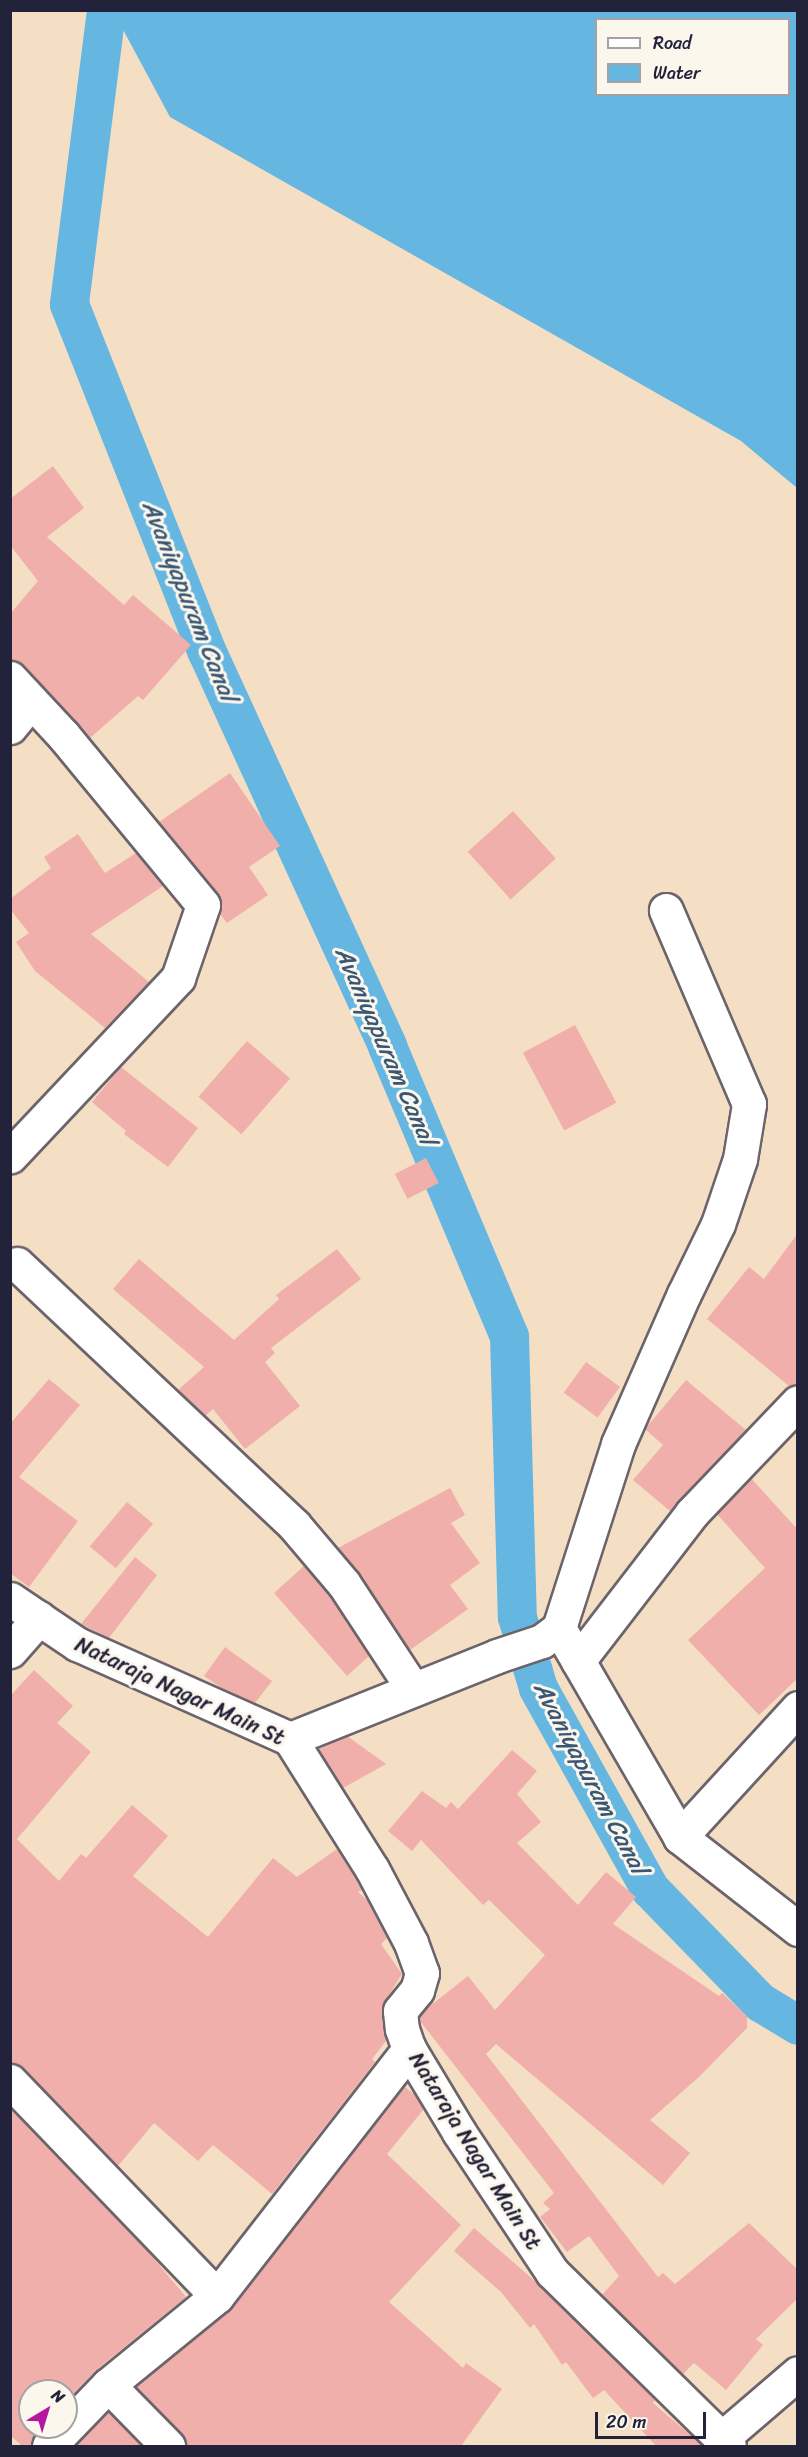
<!DOCTYPE html>
<html>
<head>
<meta charset="utf-8">
<style>
  body { margin:0 }
  #map { position:relative; width:808px; height:2457px; overflow:hidden; background:#f5dfc4; font-family:Sriracha,sans-serif }
  div>[style] { position:absolute }
  .water>* { inset:0; background:#65b7e1 }
  .canal>* { height:39px; margin:-19.5px; padding:0 19.5px; transform-origin:19.5px; border-radius:19.5px; background:#65b7e1 }
  .building>* { inset:0; background:#f0afaa; transform-origin:0 0 }
  .roads { filter:drop-shadow(2px 0 #6c646b) drop-shadow(-2px 0 #6c646b) drop-shadow(0 2px #6c646b) drop-shadow(0 -2px #6c646b) }
  .minor>* { height:33px; margin:-16.5px; padding:0 16.5px; transform-origin:16.5px; border-radius:16.5px; background:#fff }
  span { translate:-50% -50%; white-space:nowrap; text-align:center; line-height:1.15; -webkit-text-stroke:6px #fbf7ec; paint-order:stroke }
  .street-label { font-size:22px; color:#22223b }
  .water-label { font-size:24px; color:#395675; font-style:italic }
  .frame { position:absolute; inset:0; border:12px solid #22223b; pointer-events:none }
  .legend { position:absolute; left:595px; top:18px; width:195px; height:78px; box-sizing:border-box; background:#fbf7ec; border:2px solid #a4a2a5; margin:0; padding:8px 10px; list-style:none; font-size:18px; color:#22223b }
  .legend li { display:flex; align-items:center; gap:12px; height:30px }
  .legend b { width:30px; border:2px solid #a4a2a5 }
  .north { position:absolute; left:18px; top:2379px; width:60px; height:60px; box-sizing:border-box; background:#fbf7ec; border:2px solid #a4a2a5; border-radius:50%; rotate:38deg; font-size:16px; font-weight:700; line-height:24px; text-align:center; color:#22223b }
  .north::after { content:''; display:block; margin:auto; width:21px; height:27px; background:#b5179e; clip-path:polygon(50% 0,100% 100%,50% 72%,0 100%) }
  .scale { position:absolute; left:595px; top:2412px; width:111px; height:27px; box-sizing:border-box; border:3px solid #22223b; border-top:0; padding-left:8px; font-size:18px; line-height:21px; white-space:nowrap; color:#22223b; -webkit-text-stroke:4px #fbf7ec; paint-order:stroke }
</style>
</head>
<body>
<div id="map">
  <div class="water">
    <div style="clip-path:polygon(evenodd,113px 11px,797px 11px,797px 488px,741px 441px,170px 117px,113px 11px,596px 20px,788px 20px,788px 94px,596px 94px,596px 20px)"></div>
  </div>
  <div class="canal">
    <div style="left:106px;top:10px;width:296px;rotate:97.2deg"></div>
    <div style="left:69px;top:304px;width:374px;rotate:68.4deg"></div>
    <div style="left:207px;top:652px;width:433px;rotate:65.4deg"></div>
    <div style="left:387px;top:1046px;width:315px;rotate:67.2deg"></div>
    <div style="left:509px;top:1336px;width:281px;rotate:88.4deg"></div>
    <div style="left:517px;top:1617px;width:74px;rotate:73.5deg"></div>
    <div style="left:538px;top:1688px;width:230px;rotate:60.9deg"></div>
    <div style="left:650px;top:1889px;width:158px;rotate:45.8deg"></div>
    <div style="left:760px;top:2002px;width:44px;rotate:31.2deg"></div>
  </div>
  <div class="building">
    <div style="clip-path:polygon(53px 466px,84px 508px,47px 537px,124px 605px,133px 595px,191px 645px,143px 700px,138px 696px,90px 738px,24px 665px,10px 660px,10px 614px,38px 581px,10px 545px,10px 499px)"></div>
    <div style="clip-path:polygon(230px 773px,280px 846px,249px 867px,268px 895px,227px 923px,220px 914px,221px 902px,217px 893px,159px 822px)"></div>
    <div style="left:513px;top:811px;width:64px;height:61px;rotate:48deg"></div>
    <div style="clip-path:polygon(78px 834px,105px 873px,136px 853px,163px 886px,91px 934px,149px 982px,105px 1028px,35px 971px,16px 942px,29px 933px,10px 909px,10px 899px,51px 868px,44px 857px)"></div>
    <div style="left:575px;top:1025px;width:88px;height:59px;rotate:62deg"></div>
    <div style="left:247px;top:1041px;width:57px;height:74px;rotate:41deg"></div>
    <div style="clip-path:polygon(121px 1067px,198px 1128px,168px 1167px,124px 1134px,126px 1131px,92px 1102px)"></div>
    <div style="left:426px;top:1158px;width:28px;height:35px;rotate:63deg"></div>
    <div style="clip-path:polygon(798px 1233px,798px 1384px,789px 1386px,707px 1319px,749px 1267px,764px 1279px)"></div>
    <div style="clip-path:polygon(337px 1249px,361px 1279px,271px 1348px,275px 1353px,265px 1362px,300px 1406px,245px 1449px,213px 1409px,205px 1416px,178px 1390px,204px 1367px,113px 1289px,139px 1259px,234px 1340px,279px 1299px,276px 1295px)"></div>
    <div style="left:586px;top:1362px;width:42px;height:38px;rotate:36deg"></div>
    <div style="clip-path:polygon(49px 1379px,80px 1405px,19px 1477px,78px 1521px,29px 1587px,10px 1573px,10px 1424px)"></div>
    <div style="clip-path:polygon(686px 1380px,746px 1430px,670px 1511px,633px 1480px,663px 1445px,645px 1429px)"></div>
    <div style="clip-path:polygon(751px 1478px,798px 1530px,798px 1678px,759px 1715px,688px 1640px,765px 1568px,717px 1514px)"></div>
    <div style="clip-path:polygon(450px 1488px,465px 1515px,451px 1523px,480px 1563px,450px 1585px,468px 1609px,410px 1650px,360px 1574px,338px 1548px)"></div>
    <div style="left:127px;top:1502px;width:34px;height:58px;rotate:40deg"></div>
    <div style="clip-path:polygon(135px 1557px,157px 1575px,109px 1638px,81px 1624px)"></div>
    <div style="clip-path:polygon(304px 1566px,329px 1595px,369px 1656px,347px 1676px,274px 1593px)"></div>
    <div style="clip-path:polygon(225px 1647px,272px 1681px,255px 1703px,220px 1687px,204px 1676px)"></div>
    <div style="clip-path:polygon(34px 1670px,73px 1706px,57px 1723px,91px 1752px,17px 1839px,59px 1881px,81px 1854px,86px 1858px,132px 1805px,168px 1836px,133px 1876px,208px 1937px,273px 1858px,297px 1877px,337px 1849px,362px 1890px,358px 1892px,367px 1900px,387px 1938px,381px 1944px,402px 1974px,382px 2006px,386px 2041px,372px 2059px,375px 2062px,272px 2194px,213px 2145px,198px 2161px,154px 2123px,118px 2166px,24px 2068px,10px 2063px,10px 1696px)"></div>
    <div style="clip-path:polygon(347px 1736px,386px 1764px,343px 1788px,319px 1749px)"></div>
    <div style="clip-path:polygon(512px 1750px,537px 1771px,517px 1794px,541px 1822px,517px 1843px,578px 1905px,606px 1872px,636px 1897px,613px 1924px,719px 1996px,722px 1993px,747px 2016px,747px 2028px,699px 2077px,650px 2120px,690px 2153px,663px 2185px,496px 2044px,486px 2054px,658px 2277px,663px 2273px,675px 2284px,749px 2223px,798px 2270px,798px 2298px,756px 2339px,763px 2345px,726px 2390px,694px 2363px,683px 2374px,602px 2295px,619px 2276px,589px 2236px,567px 2252px,540px 2217px,550px 2209px,543px 2203px,554px 2193px,420px 2021px,420px 2017px,426px 2009px,468px 1976px,495px 2010px,545px 1955px,489px 1900px,483px 1905px,421px 1840px,412px 1851px,388px 1831px,422px 1791px,446px 1808px,451px 1802px,458px 1809px)"></div>
    <div style="clip-path:polygon(404px 2086px,416px 2096px,424px 2109px,387px 2154px,461px 2225px,389px 2302px,463px 2368px,466px 2363px,502px 2389px,461px 2446px,186px 2446px,181px 2433px,136px 2387px,232px 2308px)"></div>
    <div style="clip-path:polygon(10px 2109px,145px 2248px,186px 2297px,96px 2370px,66px 2401px,66px 2391px,30px 2391px,30px 2427px,41px 2427px,31px 2441px,31px 2446px,22px 2446px,10px 2435px)"></div>
    <div style="clip-path:polygon(474px 2228px,536px 2282px,655px 2400px,653px 2403px,703px 2446px,656px 2446px,604px 2390px,593px 2398px,566px 2362px,562px 2365px,534px 2324px,530px 2328px,501px 2292px,454px 2251px)"></div>
    <div style="clip-path:polygon(108px 2412px,142px 2446px,75px 2446px)"></div>
  </div>
  <div class="roads">
    <div class="minor">
      <div style="left:10px;top:678px;width:78px;rotate:47.1deg"></div>
      <div style="left:63px;top:735px;width:220px;rotate:50.5deg"></div>
      <div style="left:203px;top:905px;width:77px;rotate:108.9deg"></div>
      <div style="left:178px;top:978px;width:245px;rotate:133.3deg"></div>
      <div style="left:10px;top:727px;width:33px;rotate:-51deg"></div>
      <div style="left:17px;top:1264px;width:381px;rotate:43.3deg"></div>
      <div style="left:294px;top:1525px;width:77px;rotate:49.7deg"></div>
      <div style="left:344px;top:1584px;width:126px;rotate:56.7deg"></div>
      <div style="left:10px;top:1599px;width:81px;rotate:33.9deg"></div>
      <div style="left:77px;top:1644px;width:233px;rotate:24deg"></div>
      <div style="left:290px;top:1739px;width:154px;rotate:57.8deg"></div>
      <div style="left:372px;top:1869px;width:84px;rotate:62.2deg"></div>
      <div style="left:411px;top:1943px;width:32px;rotate:70deg"></div>
      <div style="left:422px;top:1973px;width:18px;rotate:106deg"></div>
      <div style="left:417px;top:1990px;width:27px;rotate:129deg"></div>
      <div style="left:400px;top:2011px;width:18px;rotate:84deg"></div>
      <div style="left:402px;top:2029px;width:21px;rotate:71deg"></div>
      <div style="left:409px;top:2049px;width:97px;rotate:58.9deg"></div>
      <div style="left:459px;top:2132px;width:168px;rotate:56.4deg"></div>
      <div style="left:552px;top:2272px;width:248px;rotate:44.5deg"></div>
      <div style="left:559px;top:1628px;width:193px;rotate:-72.2deg"></div>
      <div style="left:618px;top:1444px;width:164px;rotate:-66.3deg"></div>
      <div style="left:684px;top:1294px;width:78px;rotate:-64.1deg"></div>
      <div style="left:718px;top:1224px;width:69px;rotate:-71.3deg"></div>
      <div style="left:740px;top:1159px;width:56px;rotate:-80.7deg"></div>
      <div style="left:749px;top:1104px;width:211px;rotate:-113.2deg"></div>
      <div style="left:10px;top:1651px;width:44px;rotate:-48.7deg"></div>
      <div style="left:578px;top:1661px;width:187px;rotate:-52.4deg"></div>
      <div style="left:692px;top:1513px;width:153px;rotate:-46.3deg"></div>
      <div style="left:290px;top:1739px;width:223px;rotate:-21.8deg"></div>
      <div style="left:497px;top:1656px;width:47px;rotate:-18.4deg"></div>
      <div style="left:542px;top:1641px;width:21px;rotate:-37deg"></div>
      <div style="left:559px;top:1628px;width:241px;rotate:59.9deg"></div>
      <div style="left:680px;top:1837px;width:150px;rotate:37.9deg"></div>
      <div style="left:680px;top:1837px;width:175px;rotate:-47.5deg"></div>
      <div style="left:10px;top:2081px;width:298px;rotate:46.1deg"></div>
      <div style="left:108px;top:2385px;width:86px;rotate:45.5deg"></div>
      <div style="left:721px;top:2439px;width:101px;rotate:-40.6deg"></div>
      <div style="left:49px;top:2446px;width:85px;rotate:-46deg"></div>
      <div style="left:108px;top:2385px;width:141px;rotate:-39.2deg"></div>
      <div style="left:217px;top:2296px;width:313px;rotate:-52.1deg"></div>
    </div>
  </div>
  <div class="street-label">
    <span style="left:180px;top:1691px;rotate:25deg">Nataraja Nagar Main St</span>
    <span style="left:475px;top:2151px;rotate:58deg">Nataraja Nagar Main St</span>
  </div>
  <div class="water-label">
    <span style="left:189px;top:601px;rotate:68deg">Avaniyapuram Canal</span>
    <span style="left:385px;top:1046px;rotate:66deg">Avaniyapuram Canal</span>
    <span style="left:590px;top:1778px;rotate:62deg">Avaniyapuram Canal</span>
  </div>
  <div class="frame"></div>
  <ul class="legend">
  <li><b style="height:8px;background:#fff"></b>Road</li>
  <li><b style="height:16px;background:#65b7e1"></b>Water</li>
  </ul>
  <div class="north">N</div>
  <div class="scale">20 m</div>
</div>
</body>
</html>
